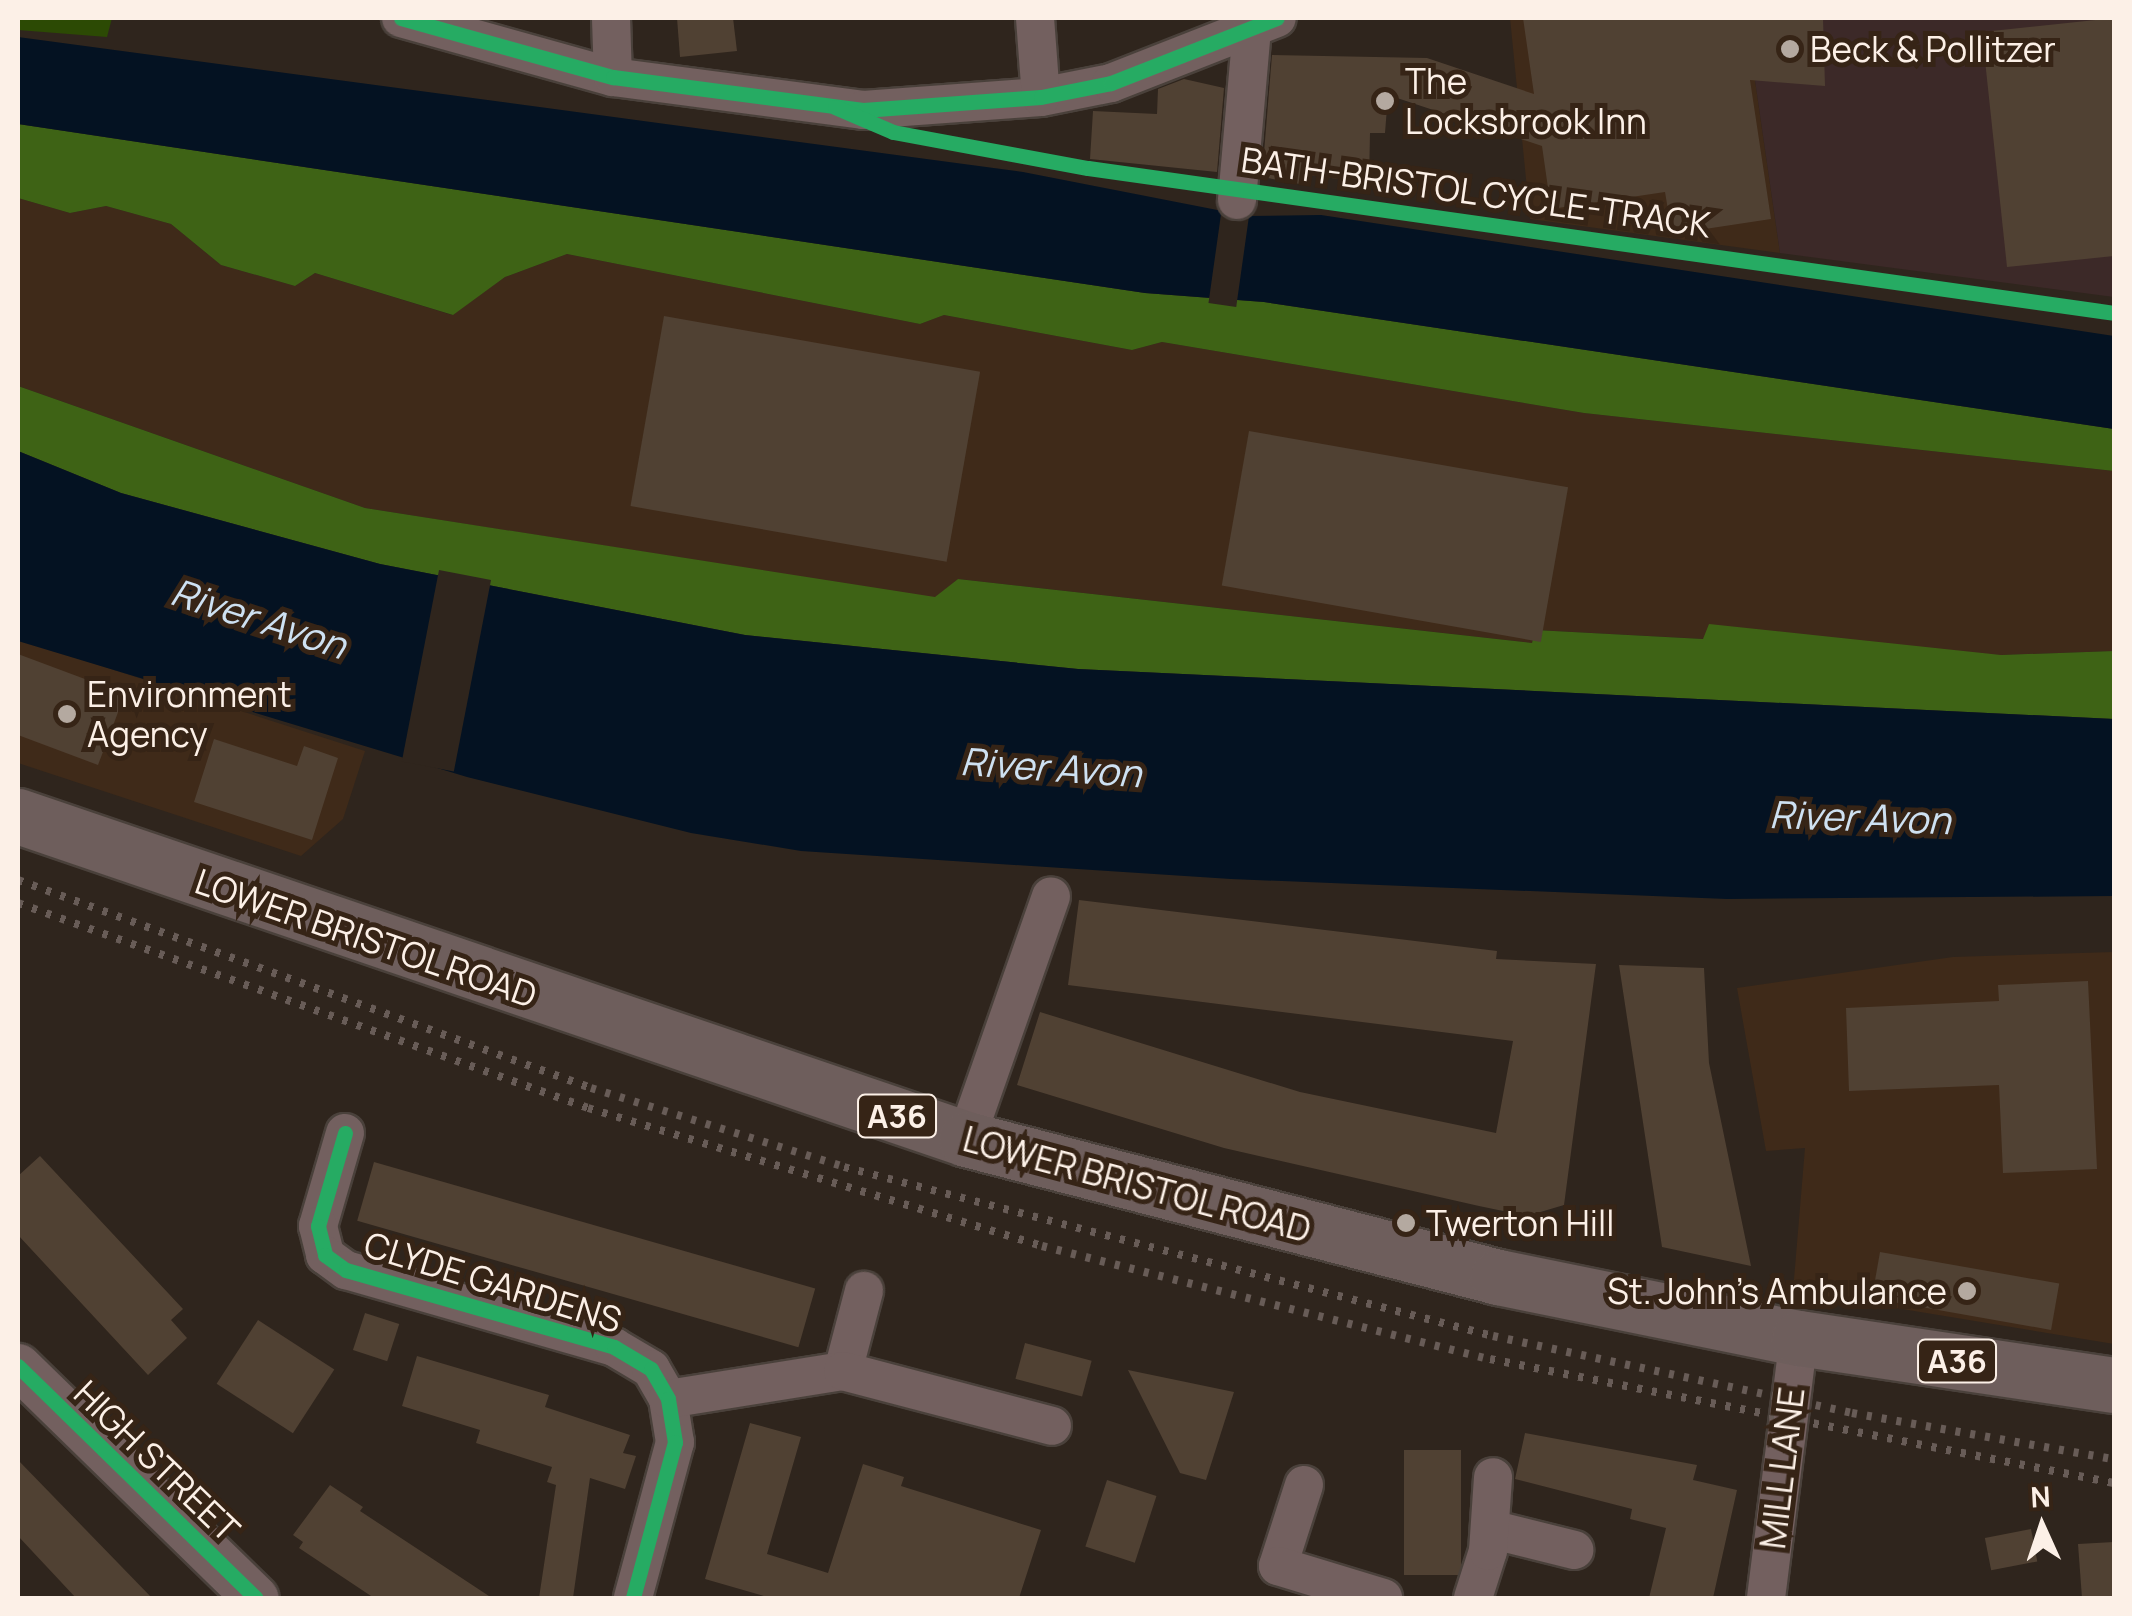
<!DOCTYPE html>
<html>
<head>
<meta charset="utf-8">
<style>
  body { margin:0 }
  #map { position:relative; width:2132px; height:1616px; overflow:hidden; background:#2f251d; font-family:Manrope,sans-serif }
  div>[style] { position:absolute }
  .built>* { inset:0; background:#3f2a19 }
  .industrial>* { inset:0; background:#3c2928 }
  .green>* { inset:0; background:#2c4a04 }
  .forest>* { inset:0; background:#3e6315 }
  .water>* { inset:0; background:#041222 }
  .pier>* { inset:0; background:#2f251d; transform-origin:0 0 }
  .building>* { inset:0; background:#504133; transform-origin:0 0 }
  .roads { filter:drop-shadow(2px 0 #4a413b) drop-shadow(-2px 0 #4a413b) drop-shadow(0 2px #4a413b) drop-shadow(0 -2px #4a413b) }
  .minor>* { height:38px; margin:-19px; padding:0 19px; transform-origin:19px; border-radius:19px; background:#73605f }
  .tertiary>* { height:45px; margin:-22.5px; padding:0 22.5px; transform-origin:22.5px; border-radius:22.5px; background:#73605f }
  .trunk>* { height:55px; margin:-27.5px; padding:0 27.5px; transform-origin:27.5px; border-radius:27.5px; background:#6e5e5c }
  .rail>* { height:8px; margin-top:-4px; transform-origin:0; background:repeating-linear-gradient(90deg,#685c57 0 5px,transparent 0 15px) }
  .cycleway>* { height:15px; margin:-7.5px; padding:0 7.5px; transform-origin:7.5px; border-radius:7.5px; background:#26ab63 }
  .dots>* { width:28px; height:28px; translate:-50% -50%; box-sizing:border-box; border:5px solid #362416; border-radius:50% }
  span { translate:-50% -50%; white-space:nowrap; text-align:center; line-height:1.15; -webkit-text-stroke:10px #362416; paint-order:stroke }
  .shield-label span { padding:2px 8px; background:#362416; border:2px solid; border-radius:8px; -webkit-text-stroke-width:0 }
  .shield-label { font-size:32px; color:#fcf0e7; font-weight:700 }
  .poi-label { font-size:35px; color:#fcf0e7 }
  .left { translate:0 -50%; text-align:left }
  .right { translate:-100% -50%; text-align:right }
  .street-label { font-size:35px; color:#fcf0e7 }
  .water-label { font-size:38px; color:#cee1f2; font-style:italic }
  .frame { position:absolute; inset:0; border:20px solid #fcf0e7; pointer-events:none }
  .north { position:absolute; left:1992px; top:1476px; width:100px; height:100px; -webkit-text-stroke:8px #362416; paint-order:stroke; rotate:357deg; font-size:28px; font-weight:700; line-height:40px; text-align:center; color:#fcf0e7 }
  .north::after { content:''; display:block; margin:auto; width:35px; height:45px; background:#fcf0e7; clip-path:polygon(50% 0,100% 100%,50% 72%,0 100%) }
</style>
</head>
<body>
<div id="map">
  <div class="built">
    <div style="clip-path:polygon(1510px 18px,1746px 18px,1780px 253px,1530px 219px)"></div>
    <div style="clip-path:polygon(18px 198px,70px 213px,106px 206px,171px 224px,221px 265px,295px 286px,315px 273px,452px 315px,505px 277px,567px 254px,920px 324px,944px 315px,1132px 350px,1162px 342px,1584px 413px,2114px 471px,2114px 651px,2001px 655px,1536px 630px,1532px 643px,958px 579px,935px 598px,365px 508px,18px 386px)"></div>
    <div style="clip-path:polygon(18px 639px,365px 751px,343px 819px,301px 856px,18px 763px)"></div>
    <div style="clip-path:polygon(2114px 952px,2114px 1344px,1793px 1291px,1805px 1148px,1766px 1151px,1737px 988px,1953px 957px)"></div>
  </div>
  <div class="industrial">
    <div style="clip-path:polygon(1746px 18px,2114px 18px,2114px 297px,1780px 253px)"></div>
  </div>
  <div class="green">
    <div style="clip-path:polygon(18px 18px,112px 18px,107px 37px,18px 30px)"></div>
  </div>
  <div class="forest">
    <div style="clip-path:polygon(18px 124px,1145px 293px,1264px 302px,2114px 429px,2114px 471px,1584px 413px,1162px 342px,1132px 350px,944px 315px,920px 324px,567px 254px,505px 277px,453px 315px,315px 273px,295px 286px,221px 265px,171px 224px,106px 206px,70px 213px,18px 198px)"></div>
    <div style="clip-path:polygon(18px 386px,365px 508px,935px 597px,958px 579px,1532px 643px,1535px 630px,1703px 639px,1709px 624px,2001px 655px,2114px 651px,2114px 719px,1078px 669px,745px 635px,380px 564px,121px 493px,18px 451px)"></div>
  </div>
  <div class="water">
    <div style="clip-path:polygon(18px 37px,1023px 172px,1248px 216px,1321px 215px,2114px 336px,2114px 429px,1264px 302px,1145px 293px,18px 124px)"></div>
    <div style="clip-path:polygon(18px 451px,121px 493px,380px 564px,745px 635px,1078px 669px,2114px 719px,2114px 896px,1727px 899px,1231px 879px,801px 851px,691px 833px,467px 777px,18px 641px)"></div>
  </div>
  <div class="pier">
    <div style="left:1222px;top:207px;width:28px;height:97px;rotate:8deg"></div>
    <div style="left:439px;top:570px;width:53px;height:195px;rotate:11deg"></div>
  </div>
  <div class="building">
    <div style="clip-path:polygon(677px 18px,733px 18px,737px 51px,680px 57px)"></div>
    <div style="clip-path:polygon(1523px 18px,1823px 18px,1825px 86px,1750px 80px,1771px 219px,1672px 234px,1665px 192px,1551px 209px,1542px 146px,1388px 95px,1385px 133px,1370px 133px,1369px 183px,1301px 174px,1300px 184px,1262px 177px,1272px 55px,1427px 58px,1534px 94px)"></div>
    <div style="clip-path:polygon(2114px 18px,2114px 256px,2007px 267px,1982px 32px)"></div>
    <div style="clip-path:polygon(1184px 79px,1224px 88px,1217px 172px,1090px 159px,1093px 111px,1157px 114px,1158px 89px)"></div>
    <div style="left:664px;top:316px;width:321px;height:193px;rotate:10deg"></div>
    <div style="left:1249px;top:431px;width:324px;height:157px;rotate:10deg"></div>
    <div style="clip-path:polygon(18px 654px,125px 694px,98px 765px,18px 735px)"></div>
    <div style="clip-path:polygon(214px 739px,297px 766px,304px 746px,338px 758px,312px 840px,194px 802px)"></div>
    <div style="clip-path:polygon(1079px 900px,1497px 951px,1496px 959px,1596px 964px,1564px 1205px,1527px 1216px,1479px 1206px,1224px 1148px,1017px 1085px,1040px 1012px,1300px 1092px,1496px 1133px,1513px 1041px,1068px 985px)"></div>
    <div style="clip-path:polygon(1619px 965px,1704px 968px,1709px 1063px,1751px 1266px,1662px 1247px)"></div>
    <div style="clip-path:polygon(2088px 981px,2097px 1169px,2003px 1173px,1999px 1085px,1849px 1091px,1846px 1008px,1999px 1001px,1998px 985px)"></div>
    <div style="clip-path:polygon(40px 1156px,183px 1309px,171px 1320px,187px 1338px,148px 1375px,18px 1235px,18px 1176px)"></div>
    <div style="left:374px;top:1162px;width:459px;height:61px;rotate:16deg"></div>
    <div style="left:1880px;top:1252px;width:182px;height:47px;rotate:10deg"></div>
    <div style="left:365px;top:1313px;width:36px;height:39px;rotate:18deg"></div>
    <div style="left:258px;top:1320px;width:91px;height:76px;rotate:33deg"></div>
    <div style="left:1025px;top:1343px;width:69px;height:37px;rotate:15deg"></div>
    <div style="clip-path:polygon(417px 1356px,549px 1395px,545px 1407px,630px 1435px,623px 1453px,636px 1456px,625px 1489px,590px 1478px,573px 1598px,539px 1598px,556px 1485px,547px 1482px,552px 1467px,476px 1443px,480px 1430px,402px 1406px)"></div>
    <div style="clip-path:polygon(1128px 1370px,1234px 1392px,1206px 1480px,1180px 1473px)"></div>
    <div style="clip-path:polygon(750px 1423px,801px 1437px,767px 1554px,828px 1573px,863px 1464px,904px 1477px,901px 1486px,1041px 1530px,1019px 1598px,771px 1598px,705px 1579px)"></div>
    <div style="clip-path:polygon(1525px 1433px,1697px 1465px,1693px 1480px,1737px 1490px,1713px 1598px,1649px 1598px,1666px 1528px,1630px 1519px,1632px 1509px,1515px 1479px)"></div>
    <div style="left:1404px;top:1450px;width:57px;height:125px"></div>
    <div style="clip-path:polygon(18px 1460px,152px 1598px,76px 1598px,18px 1536px)"></div>
    <div style="left:1107px;top:1480px;width:52px;height:70px;rotate:18deg"></div>
    <div style="clip-path:polygon(330px 1485px,363px 1507px,360px 1511px,492px 1598px,374px 1598px,299px 1548px,303px 1542px,293px 1535px)"></div>
    <div style="left:2031px;top:1529px;width:33px;height:47px;rotate:79deg"></div>
    <div style="clip-path:polygon(2114px 1542px,2114px 1598px,2082px 1598px,2078px 1544px)"></div>
  </div>
  <div class="roads">
    <div class="minor">
      <div style="left:401px;top:18px;width:220px;rotate:15.6deg"></div>
      <div style="left:613px;top:77px;width:252px;rotate:7.5deg"></div>
      <div style="left:863px;top:110px;width:178px;rotate:-4.2deg"></div>
      <div style="left:1041px;top:97px;width:71px;rotate:-11.3deg"></div>
      <div style="left:1111px;top:83px;width:178px;rotate:-21.4deg"></div>
      <div style="left:611px;top:18px;width:59px;rotate:88.1deg"></div>
      <div style="left:1035px;top:18px;width:79px;rotate:85.7deg"></div>
      <div style="left:1237px;top:200px;width:172px;rotate:-85deg"></div>
      <div style="left:345px;top:1133px;width:97px;rotate:106.2deg"></div>
      <div style="left:318px;top:1226px;width:30px;rotate:76deg"></div>
      <div style="left:325px;top:1255px;width:26px;rotate:36deg"></div>
      <div style="left:346px;top:1270px;width:279px;rotate:16deg"></div>
      <div style="left:614px;top:1347px;width:43px;rotate:30.7deg"></div>
      <div style="left:651px;top:1369px;width:34px;rotate:60deg"></div>
      <div style="left:668px;top:1399px;width:44px;rotate:80.8deg"></div>
      <div style="left:675px;top:1442px;width:162px;rotate:105.1deg"></div>
      <div style="left:966px;top:1139px;width:257px;rotate:-70.7deg"></div>
      <div style="left:843px;top:1371px;width:83px;rotate:-75.3deg"></div>
      <div style="left:668px;top:1399px;width:177px;rotate:-9.1deg"></div>
      <div style="left:843px;top:1371px;width:216px;rotate:14.7deg"></div>
      <div style="left:1304px;top:1485px;width:85px;rotate:107.8deg"></div>
      <div style="left:1278px;top:1566px;width:110px;rotate:16.9deg"></div>
      <div style="left:1490px;top:1529px;width:87px;rotate:14deg"></div>
      <div style="left:1473px;top:1598px;width:49px;rotate:-72.3deg"></div>
      <div style="left:1488px;top:1551px;width:74px;rotate:-86.1deg"></div>
      <div style="left:1766px;top:1598px;width:262px;rotate:-82.8deg"></div>
    </div>
    <div class="tertiary">
      <div style="left:18px;top:1366px;width:332px;rotate:44.3deg"></div>
    </div>
    <div class="trunk">
      <div style="left:18px;top:816px;width:1002px;rotate:18.81deg"></div>
      <div style="left:966px;top:1139px;width:550px;rotate:14.54deg"></div>
      <div style="left:1498px;top:1277px;width:307px;rotate:11.5deg"></div>
      <div style="left:1799px;top:1338px;width:318px;rotate:8.5deg"></div>
    </div>
  </div>
  <div class="rail">
    <div style="left:18px;top:880px;width:610px;rotate:19.95deg"></div>
    <div style="left:591px;top:1088px;width:265px;rotate:17.3deg"></div>
    <div style="left:844px;top:1167px;width:671px;rotate:14.6deg"></div>
    <div style="left:1493px;top:1336px;width:367px;rotate:12.1deg"></div>
    <div style="left:1852px;top:1413px;width:266px;rotate:10deg"></div>
    <div style="left:18px;top:903px;width:606px;rotate:19.78deg"></div>
    <div style="left:588px;top:1108px;width:475px;rotate:16.9deg"></div>
    <div style="left:1042px;top:1246px;width:462px;rotate:14.2deg"></div>
    <div style="left:1490px;top:1359px;width:636px;rotate:11.24deg"></div>
  </div>
  <div class="cycleway">
    <div style="left:401px;top:18px;width:220px;rotate:15.6deg"></div>
    <div style="left:613px;top:77px;width:252px;rotate:7.5deg"></div>
    <div style="left:863px;top:110px;width:178px;rotate:-4.2deg"></div>
    <div style="left:1041px;top:97px;width:71px;rotate:-11.3deg"></div>
    <div style="left:1111px;top:83px;width:178px;rotate:-21.4deg"></div>
    <div style="left:835px;top:107px;width:63px;rotate:23.3deg"></div>
    <div style="left:893px;top:132px;width:198px;rotate:10.5deg"></div>
    <div style="left:1088px;top:168px;width:1036px;rotate:8.04deg"></div>
    <div style="left:345px;top:1133px;width:97px;rotate:106.2deg"></div>
    <div style="left:318px;top:1226px;width:30px;rotate:76deg"></div>
    <div style="left:325px;top:1255px;width:26px;rotate:36deg"></div>
    <div style="left:346px;top:1270px;width:279px;rotate:16deg"></div>
    <div style="left:614px;top:1347px;width:43px;rotate:30.7deg"></div>
    <div style="left:651px;top:1369px;width:34px;rotate:60deg"></div>
    <div style="left:668px;top:1399px;width:44px;rotate:80.8deg"></div>
    <div style="left:675px;top:1442px;width:162px;rotate:105.1deg"></div>
    <div style="left:18px;top:1366px;width:332px;rotate:44.3deg"></div>
  </div>
  <div class="dots">
    <div style="left:1790px;top:49px;background:#b4a9a0"></div>
    <div style="left:1385px;top:101px;background:#b4a9a0"></div>
    <div style="left:67px;top:714px;background:#b4a9a0"></div>
    <div style="left:1406px;top:1223px;background:#b4a9a0"></div>
    <div style="left:1967px;top:1291px;background:#b4a9a0"></div>
  </div>
  <div class="shield-label">
    <span style="left:897px;top:1116px">A36</span>
    <span style="left:1957px;top:1361px">A36</span>
  </div>
  <div class="poi-label">
    <span class="left" style="left:1810px;top:49px">Beck &amp; Pollitzer</span>
    <span class="left" style="left:1405px;top:101px">The<br>Locksbrook Inn</span>
    <span class="left" style="left:87px;top:714px">Environment<br>Agency</span>
    <span class="left" style="left:1426px;top:1223px">Twerton Hill</span>
    <span class="right" style="left:1947px;top:1291px">St. John's Ambulance</span>
  </div>
  <div class="street-label">
    <span style="left:1476px;top:192px;rotate:8deg">BATH-BRISTOL CYCLE-TRACK</span>
    <span style="left:366px;top:938px;rotate:19deg">LOWER BRISTOL ROAD</span>
    <span style="left:1137px;top:1184px;rotate:15deg">LOWER BRISTOL ROAD</span>
    <span style="left:493px;top:1282px;rotate:17deg">CLYDE GARDENS</span>
    <span style="left:157px;top:1461px;rotate:44deg">HIGH STREET</span>
    <span style="left:1782px;top:1468px;rotate:-83deg">MILL LANE</span>
  </div>
  <div class="water-label">
    <span style="left:259px;top:618px;rotate:18deg">River Avon</span>
    <span style="left:1051px;top:767px;rotate:4deg">River Avon</span>
    <span style="left:1860px;top:817px;rotate:2deg">River Avon</span>
  </div>
  <div class="frame"></div>
  <div class="north">N</div>
</div>
</body>
</html>
